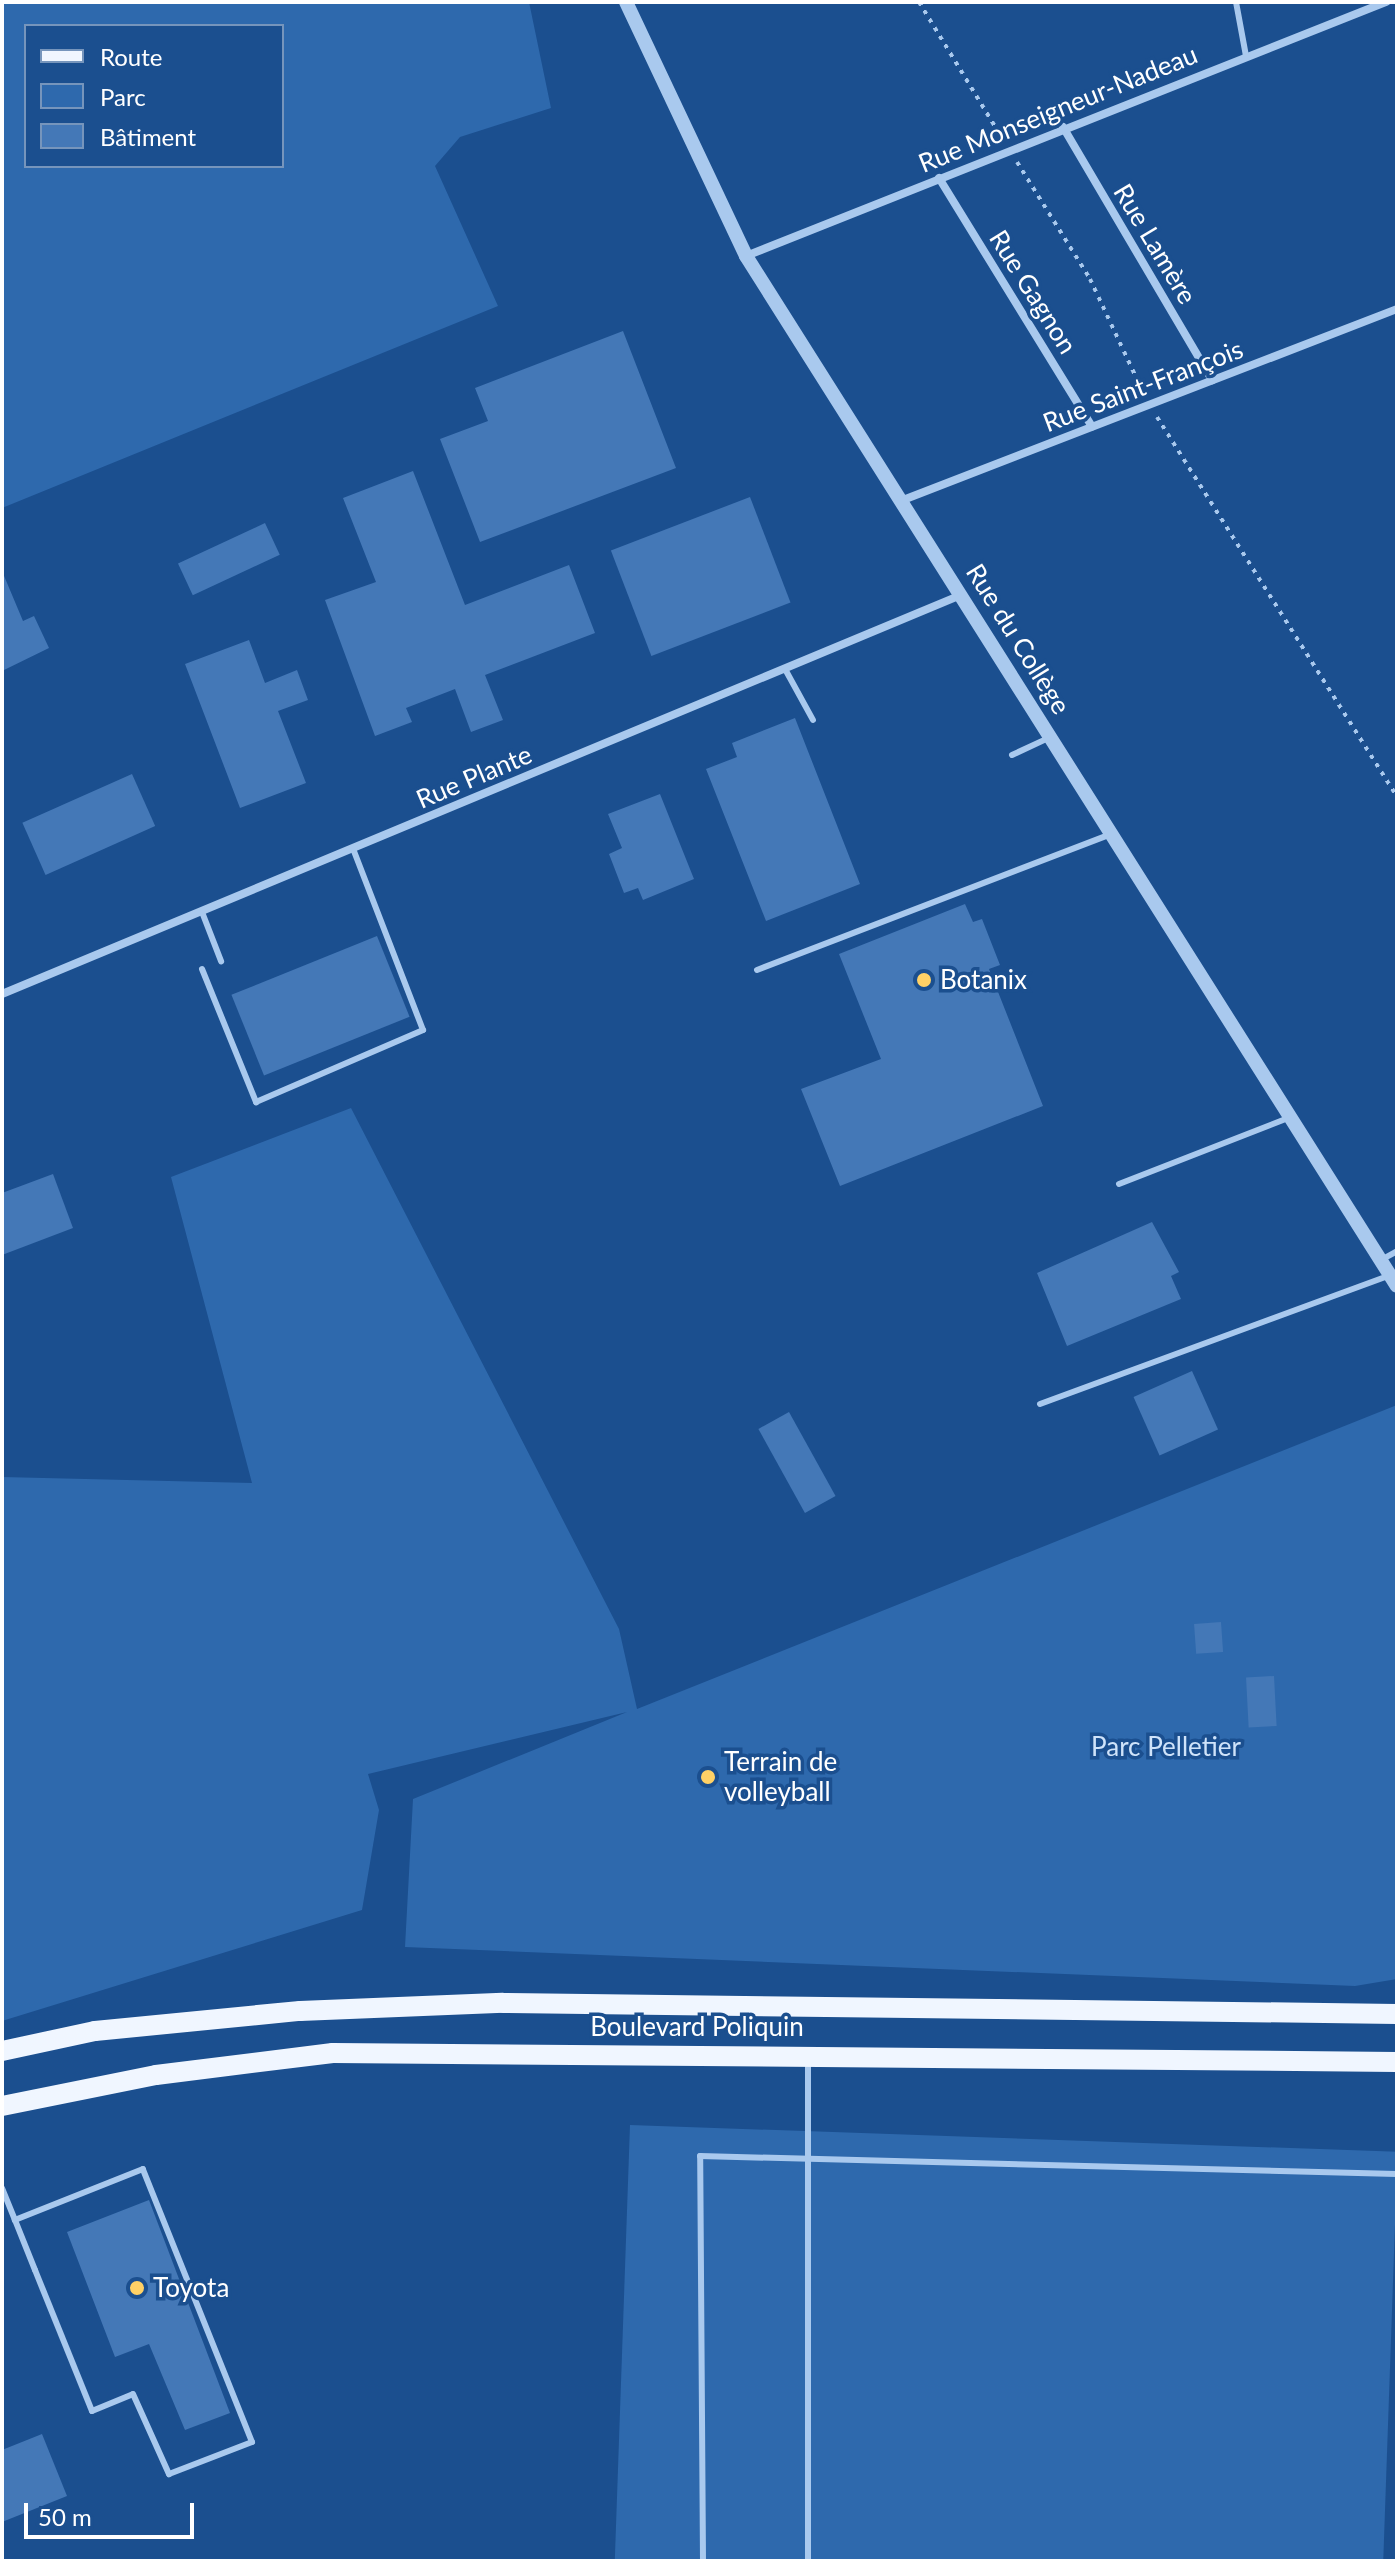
<!DOCTYPE html>
<html>
<head>
<meta charset="utf-8">
<style>
  body { margin:0 }
  #map { position:relative; width:1399px; height:2563px; overflow:hidden; background:#1b4f8f; font-family:Lato,sans-serif }
  div>[style] { position:absolute }
  .green>* { inset:0; background:#2e69ad; transform-origin:0 0 }
  .building>* { inset:0; background:#4478b7; transform-origin:0 0 }
  .path>* { height:4px; margin-top:-2px; transform-origin:0; background:repeating-linear-gradient(90deg,#a9c9ee 0 4px,transparent 0 10px) }
  .service>* { height:6px; margin:-3px; padding:0 3px; transform-origin:3px; border-radius:3px; background:#a9c9ee }
  .minor>* { height:8px; margin:-4px; padding:0 4px; transform-origin:4px; border-radius:4px; background:#a9c9ee }
  .tertiary>* { height:14px; margin:-7px; padding:0 7px; transform-origin:7px; border-radius:7px; background:#a9c9ee }
  .primary>* { height:20px; margin:-10px; padding:0 10px; transform-origin:10px; border-radius:10px; background:#f0f6ff }
  .dots>* { width:22px; height:22px; translate:-50% -50%; box-sizing:border-box; border:4px solid #1b4f8f; border-radius:50% }
  span { translate:-50% -50%; white-space:nowrap; text-align:center; line-height:1.15; -webkit-text-stroke:7px #1b4f8f; paint-order:stroke }
  .street-label { font-size:26px; color:#fff }
  .poi-label { font-size:26px; color:#fff }
  .left { translate:0 -50%; text-align:left }
  .park-label { font-size:26px; color:#cfe3fa }
  .frame { position:absolute; inset:0; border:4px solid #fff; pointer-events:none }
  .legend { position:absolute; left:24px; top:24px; width:260px; height:144px; box-sizing:border-box; background:#1b4f8f; border:2px solid #7695bc; margin:0; padding:10px 14px; list-style:none; font-size:24px; color:#fff }
  .legend li { display:flex; align-items:center; gap:16px; height:40px }
  .legend b { width:40px; border:2px solid #7695bc }
  .scale { position:absolute; left:24px; top:2503px; width:170px; height:36px; box-sizing:border-box; border:4px solid #fff; border-top:0; padding-left:10px; font-size:24px; line-height:28px; white-space:nowrap; color:#fff; -webkit-text-stroke:6px #1b4f8f; paint-order:stroke }
</style>
</head>
<body>
<div id="map">
  <div class="green">
    <div style="clip-path:polygon(evenodd,2px 2px,529px 2px,551px 108px,460px 137px,435px 166px,498px 306px,2px 508px,2px 2px,282px 26px,282px 166px,26px 166px,26px 26px,282px 26px)"></div>
    <div style="clip-path:polygon(351px 1108px,619px 1629px,637px 1709px,1397px 1405px,1397px 1979px,1355px 1986px,405px 1947px,413px 1799px,627px 1712px,368px 1774px,379px 1810px,362px 1910px,2px 2021px,2px 1477px,252px 1483px,171px 1177px)"></div>
    <div style="left:630px;top:2125px;width:768px;height:436px;rotate:2deg"></div>
  </div>
  <div class="building">
    <div style="clip-path:polygon(623px 331px,676px 468px,480px 542px,440px 439px,488px 421px,475px 388px)"></div>
    <div style="clip-path:polygon(413px 471px,465px 605px,569px 565px,595px 633px,485px 675px,503px 720px,471px 732px,455px 689px,406px 708px,412px 722px,375px 736px,325px 600px,376px 582px,343px 498px)"></div>
    <div style="left:750px;top:497px;width:113px;height:149px;rotate:69deg"></div>
    <div style="left:265px;top:523px;width:35px;height:96px;rotate:65deg"></div>
    <div style="clip-path:polygon(2px 571px,23px 621px,34px 616px,49px 648px,2px 671px)"></div>
    <div style="clip-path:polygon(249px 640px,265px 683px,297px 670px,308px 700px,278px 711px,306px 783px,240px 808px,185px 664px)"></div>
    <div style="clip-path:polygon(795px 718px,860px 884px,766px 921px,706px 769px,737px 757px,732px 743px)"></div>
    <div style="left:132px;top:774px;width:57px;height:120px;rotate:66deg"></div>
    <div style="clip-path:polygon(660px 794px,694px 879px,643px 900px,638px 888px,624px 893px,609px 854px,622px 848px,608px 814px)"></div>
    <div style="clip-path:polygon(965px 904px,973px 922px,982px 919px,1000px 965px,989px 969px,1043px 1106px,840px 1186px,801px 1089px,881px 1059px,839px 954px)"></div>
    <div style="left:377px;top:936px;width:87px;height:157px;rotate:68deg"></div>
    <div style="clip-path:polygon(53px 1174px,73px 1228px,2px 1255px,2px 1193px)"></div>
    <div style="clip-path:polygon(1152px 1222px,1179px 1272px,1171px 1276px,1181px 1299px,1067px 1346px,1037px 1273px)"></div>
    <div style="left:1192px;top:1371px;width:64px;height:64px;rotate:66deg"></div>
    <div style="left:789px;top:1412px;width:96px;height:35px;rotate:61deg"></div>
    <div style="left:1221px;top:1622px;width:30px;height:27px;rotate:86deg"></div>
    <div style="left:1274px;top:1676px;width:50px;height:28px;rotate:87deg"></div>
    <div style="clip-path:polygon(149px 2200px,230px 2413px,185px 2430px,149px 2344px,115px 2357px,67px 2232px)"></div>
    <div style="clip-path:polygon(42px 2434px,67px 2496px,2px 2522px,2px 2450px)"></div>
  </div>
  <div class="path">
    <div style="left:919px;top:2px;width:163px;rotate:58.6deg"></div>
    <div style="left:1017px;top:162px;width:138px;rotate:58deg"></div>
    <div style="left:1090px;top:279px;width:125px;rotate:64.9deg"></div>
    <div style="left:1157px;top:417px;width:449px;rotate:57.7deg"></div>
  </div>
  <div class="service">
    <div style="left:1236px;top:2px;width:55px;rotate:79.5deg"></div>
    <div style="left:785px;top:669px;width:58px;rotate:61.2deg"></div>
    <div style="left:1012px;top:755px;width:40px;rotate:-25deg"></div>
    <div style="left:202px;top:912px;width:53px;rotate:68.8deg"></div>
    <div style="left:202px;top:969px;width:144px;rotate:67.9deg"></div>
    <div style="left:256px;top:1102px;width:182px;rotate:-23.3deg"></div>
    <div style="left:423px;top:1030px;width:194px;rotate:-111.1deg"></div>
    <div style="left:757px;top:970px;width:377px;rotate:-21deg"></div>
    <div style="left:1119px;top:1184px;width:185px;rotate:-21.3deg"></div>
    <div style="left:1381px;top:1260px;width:18px;rotate:-29deg"></div>
    <div style="left:1040px;top:1404px;width:373px;rotate:-20.2deg"></div>
    <div style="left:808px;top:2061px;width:500px;rotate:90deg"></div>
    <div style="left:2px;top:2188px;width:35px;rotate:68deg"></div>
    <div style="left:15px;top:2220px;width:54px;rotate:68.2deg"></div>
    <div style="left:35px;top:2270px;width:152px;rotate:68deg"></div>
    <div style="left:92px;top:2411px;width:44px;rotate:-22.5deg"></div>
    <div style="left:133px;top:2394px;width:88px;rotate:65.8deg"></div>
    <div style="left:169px;top:2474px;width:89px;rotate:-21.1deg"></div>
    <div style="left:252px;top:2442px;width:294px;rotate:-111.8deg"></div>
    <div style="left:143px;top:2169px;width:138px;rotate:158.3deg"></div>
    <div style="left:703px;top:2561px;width:405px;rotate:-90.4deg"></div>
    <div style="left:700px;top:2156px;width:697px;rotate:1.48deg"></div>
  </div>
  <div class="minor">
    <div style="left:1063px;top:127px;width:294px;rotate:59.5deg"></div>
    <div style="left:939px;top:178px;width:292px;rotate:58.4deg"></div>
    <div style="left:746px;top:256px;width:689px;rotate:-21.65deg"></div>
    <div style="left:903px;top:500px;width:530px;rotate:-21.14deg"></div>
    <div style="left:2px;top:994px;width:1039px;rotate:-22.59deg"></div>
  </div>
  <div class="tertiary">
    <div style="left:626px;top:2px;width:281px;rotate:64.7deg"></div>
    <div style="left:746px;top:256px;width:1218px;rotate:57.71deg"></div>
  </div>
  <div class="primary">
    <div style="left:2px;top:2051px;width:95px;rotate:-12.1deg"></div>
    <div style="left:95px;top:2031px;width:206px;rotate:-5.6deg"></div>
    <div style="left:300px;top:2011px;width:203px;rotate:-2.3deg"></div>
    <div style="left:503px;top:2003px;width:894px;rotate:0.7deg"></div>
    <div style="left:2px;top:2106px;width:157px;rotate:-11.4deg"></div>
    <div style="left:156px;top:2075px;width:178px;rotate:-7.1deg"></div>
    <div style="left:333px;top:2053px;width:1064px;rotate:0.48deg"></div>
  </div>
  <div class="dots">
    <div style="left:924px;top:980px;background:#ffd166"></div>
    <div style="left:708px;top:1777px;background:#ffd166"></div>
    <div style="left:137px;top:2288px;background:#ffd166"></div>
  </div>
  <div class="street-label">
    <span style="left:1058px;top:109px;rotate:-22deg">Rue Monseigneur-Nadeau</span>
    <span style="left:1155px;top:244px;rotate:59deg">Rue Lamère</span>
    <span style="left:1033px;top:292px;rotate:58deg">Rue Gagnon</span>
    <span style="left:1143px;top:386px;rotate:-21deg">Rue Saint-François</span>
    <span style="left:1018px;top:639px;rotate:58deg">Rue du Collège</span>
    <span style="left:474px;top:777px;rotate:-23deg">Rue Plante</span>
    <span style="left:697px;top:2027px">Boulevard Poliquin</span>
  </div>
  <div class="poi-label">
    <span class="left" style="left:940px;top:980px">Botanix</span>
    <span class="left" style="left:724px;top:1777px">Terrain de<br>volleyball</span>
    <span class="left" style="left:153px;top:2288px">Toyota</span>
  </div>
  <div class="park-label">
    <span style="left:1166px;top:1747px">Parc Pelletier</span>
  </div>
  <div class="frame"></div>
  <ul class="legend">
  <li><b style="height:10px;background:#f0f6ff"></b>Route</li>
  <li><b style="height:22px;background:#2e69ad"></b>Parc</li>
  <li><b style="height:22px;background:#4478b7"></b>Bâtiment</li>
  </ul>
  <div class="scale">50 m</div>
</div>
</body>
</html>
